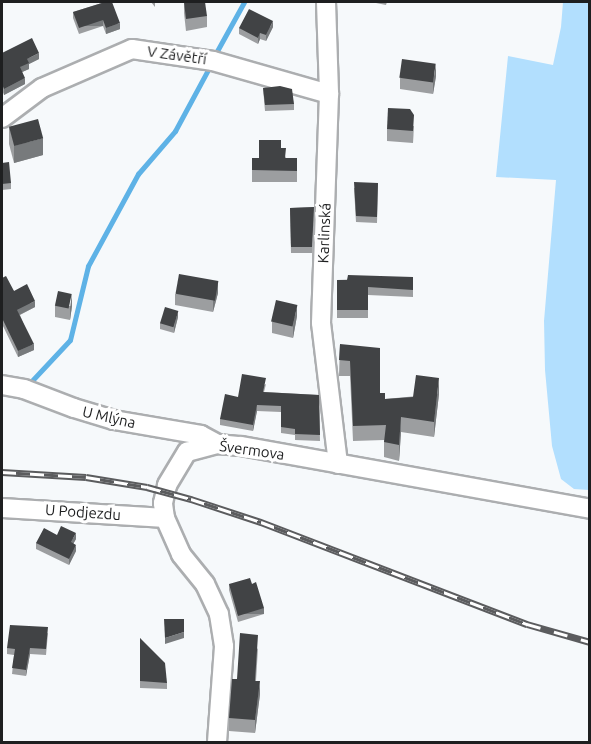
<!DOCTYPE html>
<html>
<head>
<meta charset="utf-8">
<style>
  body { margin:0 }
  #map { position:relative; width:591px; height:744px; overflow:hidden; background:#f6f9fb; font-family:Ubuntu,sans-serif }
  div>[style] { position:absolute }
  .green>* { inset:0; background:#b2dffe }
  .stream>* { height:5px; margin:-2.5px; padding:0 2.5px; transform-origin:2.5px; border-radius:2.5px; background:#5eb2e6 }
  .roads { filter:drop-shadow(2px 0 #acaeb0) drop-shadow(-2px 0 #acaeb0) drop-shadow(0 2px #acaeb0) drop-shadow(0 -2px #acaeb0) }
  .minor>* { height:18px; margin:-9px; padding:0 9px; transform-origin:9px; border-radius:9px; background:#fff }
  .rail>* { height:7px; margin-top:-3.5px; transform-origin:0; background:repeating-linear-gradient(90deg,#fff 0 14px,#5b5c5e 0 28px); box-sizing:border-box; border-block:2px solid #5b5c5e }
  .wall>* { inset:0; background:#9c9ea0 }
  .shaded-wall>* { inset:0; background:#777a7c; transform-origin:0 0 }
  .building>* { inset:0; background:#414345; transform-origin:0 0 }
  span { translate:-50% -50%; white-space:nowrap; text-align:center; line-height:1.15; -webkit-text-stroke:6px #fff; paint-order:stroke }
  .street-label { font-size:15px; color:#1e1f20 }
  .frame { position:absolute; inset:0; border:3px solid #1e1f20; pointer-events:none }
</style>
</head>
<body>
<div id="map">
  <div class="green">
    <div style="clip-path:polygon(563px 2px,589px 2px,589px 490px,574px 489px,561px 479px,552px 446px,545px 370px,544px 321px,556px 180px,496px 177px,508px 56px,553px 65px,561px 27px)"></div>
  </div>
  <div class="stream">
    <div style="left:217px;top:51px;width:56px;rotate:-61.1deg"></div>
    <div style="left:26px;top:387px;width:64px;rotate:-46.9deg"></div>
    <div style="left:70px;top:340px;width:76px;rotate:-76.3deg"></div>
    <div style="left:88px;top:266px;width:105px;rotate:-61.5deg"></div>
    <div style="left:138px;top:174px;width:57px;rotate:-49.3deg"></div>
    <div style="left:175px;top:131px;width:74px;rotate:-61.7deg"></div>
  </div>
  <div class="roads">
    <div class="minor">
      <div style="left:326px;top:2px;width:92px;rotate:88.1deg"></div>
      <div style="left:329px;top:94px;width:229px;rotate:92deg"></div>
      <div style="left:321px;top:323px;width:142px;rotate:83.1deg"></div>
      <div style="left:2px;top:118px;width:50px;rotate:-36.9deg"></div>
      <div style="left:42px;top:88px;width:98px;rotate:-23.4deg"></div>
      <div style="left:132px;top:49px;width:82px;rotate:8.4deg"></div>
      <div style="left:213px;top:61px;width:121px;rotate:15.9deg"></div>
      <div style="left:2px;top:385px;width:22px;rotate:10deg"></div>
      <div style="left:24px;top:389px;width:53px;rotate:20.8deg"></div>
      <div style="left:74px;top:408px;width:42px;rotate:16.7deg"></div>
      <div style="left:114px;top:420px;width:88px;rotate:9.8deg"></div>
      <div style="left:201px;top:435px;width:18px;rotate:29deg"></div>
      <div style="left:2px;top:508px;width:163px;rotate:3.5deg"></div>
      <div style="left:217px;top:742px;width:96px;rotate:-85.8deg"></div>
      <div style="left:224px;top:646px;width:32px;rotate:-99deg"></div>
      <div style="left:219px;top:614px;width:33px;rotate:-115deg"></div>
      <div style="left:205px;top:584px;width:38px;rotate:-129deg"></div>
      <div style="left:181px;top:554px;width:39px;rotate:-114deg"></div>
      <div style="left:165px;top:518px;width:15px;rotate:-98deg"></div>
      <div style="left:163px;top:503px;width:18px;rotate:-77deg"></div>
      <div style="left:167px;top:485px;width:39px;rotate:-59deg"></div>
      <div style="left:187px;top:452px;width:31px;rotate:-15deg"></div>
      <div style="left:217px;top:444px;width:24px;rotate:5deg"></div>
      <div style="left:241px;top:446px;width:355px;rotate:10.2deg"></div>
    </div>
  </div>
  <div class="rail">
    <div style="left:2px;top:472px;width:84px;rotate:3.4deg"></div>
    <div style="left:86px;top:477px;width:62px;rotate:9.3deg"></div>
    <div style="left:147px;top:487px;width:46px;rotate:15.3deg"></div>
    <div style="left:191px;top:499px;width:74px;rotate:18.2deg"></div>
    <div style="left:261px;top:522px;width:285px;rotate:21deg"></div>
    <div style="left:527px;top:624px;width:66px;rotate:15.9deg"></div>
  </div>
  <div class="wall">
    <div style="clip-path:polygon(105px 2px,120px 29px,106px 34px,103px 26px,79px 34px,73px 18px,73px 12px)"></div>
    <div style="clip-path:polygon(151px 2px,155px 2px,155px 7px)"></div>
    <div style="clip-path:polygon(184px 2px,207px 16px,207px 27px,186px 31px,184px 13px)"></div>
    <div style="clip-path:polygon(371px 2px,387px 2px,386px 5px)"></div>
    <div style="clip-path:polygon(273px 27px,266px 41px,260px 39px,258px 44px,239px 34px,239px 28px)"></div>
    <div style="clip-path:polygon(2px 53px,39px 59px,29px 64px,29px 69px,22px 72px,25px 84px,4px 95px,2px 90px)"></div>
    <div style="clip-path:polygon(436px 76px,433px 94px,400px 89px,400px 78px)"></div>
    <div style="clip-path:polygon(263px 88px,294px 104px,294px 110px,265px 111px)"></div>
    <div style="clip-path:polygon(414px 126px,413px 143px,387px 141px,387px 129px)"></div>
    <div style="clip-path:polygon(9px 127px,43px 155px,14px 163px,9px 144px)"></div>
    <div style="clip-path:polygon(281px 148px,286px 158px,297px 158px,297px 182px,252px 182px,252px 158px,259px 158px)"></div>
    <div style="clip-path:polygon(2px 163px,11px 183px,11px 189px,2px 190px)"></div>
    <div style="clip-path:polygon(378px 183px,377px 223px,356px 222px,354px 188px)"></div>
    <div style="clip-path:polygon(314px 207px,312px 253px,291px 253px,290px 208px)"></div>
    <div style="clip-path:polygon(413px 277px,413px 297px,368px 295px,368px 318px,337px 318px,337px 280px)"></div>
    <div style="clip-path:polygon(2px 278px,14px 291px,35px 307px,20px 315px,34px 350px,18px 357px,2px 324px)"></div>
    <div style="clip-path:polygon(218px 293px,213px 312px,175px 305px,175px 294px)"></div>
    <div style="clip-path:polygon(55px 306px,72px 306px,70px 320px,55px 317px)"></div>
    <div style="clip-path:polygon(297px 316px,293px 338px,272px 333px,272px 322px)"></div>
    <div style="clip-path:polygon(178px 317px,174px 333px,160px 329px,160px 323px)"></div>
    <div style="clip-path:polygon(340px 344px,385px 399px,439px 394px,434px 437px,401px 432px,399px 461px,384px 457px,384px 440px,353px 441px,350px 376px,339px 376px)"></div>
    <div style="clip-path:polygon(266px 384px,264px 392px,319px 395px,320px 441px,295px 440px,295px 435px,281px 433px,281px 412px,257px 411px,253px 431px,220px 425px,220px 419px,238px 397px)"></div>
    <div style="clip-path:polygon(57px 535px,76px 539px,73px 544px,76px 551px,69px 565px,36px 549px,36px 543px)"></div>
    <div style="clip-path:polygon(229px 584px,252px 584px,264px 614px,238px 622px,229px 590px)"></div>
    <div style="clip-path:polygon(48px 633px,46px 655px,30px 654px,26px 676px,12px 674px,14px 655px,7px 654px,7px 648px)"></div>
    <div style="clip-path:polygon(140px 638px,167px 683px,167px 689px,140px 688px)"></div>
    <div style="clip-path:polygon(258px 648px,256px 681px,260px 694px,255px 733px,229px 731px,229px 718px,237px 679px)"></div>
  </div>
  <div class="shaded-wall">
    <div style="left:103px;top:20px;width:6px;height:25px;rotate:90deg"></div>
    <div style="clip-path:polygon(273px 21px,273px 27px,266px 41px,266px 35px)"></div>
    <div style="clip-path:polygon(120px 23px,120px 29px,106px 34px,106px 28px)"></div>
    <div style="clip-path:polygon(260px 33px,260px 39px,258px 44px,258px 38px)"></div>
    <div style="clip-path:polygon(39px 53px,39px 59px,29px 64px,29px 69px,20px 73px,20px 67px,27px 59px)"></div>
    <div style="clip-path:polygon(436px 64px,436px 76px,433px 94px,433px 82px)"></div>
    <div style="clip-path:polygon(25px 78px,25px 84px,4px 95px,4px 89px)"></div>
    <div style="clip-path:polygon(43px 138px,43px 155px,14px 163px,14px 146px)"></div>
    <div style="clip-path:polygon(218px 281px,218px 293px,213px 312px,213px 301px)"></div>
    <div style="clip-path:polygon(72px 294px,72px 306px,70px 320px,70px 308px)"></div>
    <div style="clip-path:polygon(35px 301px,35px 307px,17px 316px,17px 310px)"></div>
    <div style="clip-path:polygon(297px 305px,297px 316px,293px 338px,293px 326px)"></div>
    <div style="clip-path:polygon(178px 311px,178px 317px,174px 333px,174px 327px)"></div>
    <div style="clip-path:polygon(34px 344px,34px 350px,18px 357px,18px 351px)"></div>
    <div style="clip-path:polygon(439px 378px,439px 394px,434px 437px,434px 422px)"></div>
    <div style="clip-path:polygon(257px 405px,257px 411px,253px 431px,253px 425px)"></div>
    <div style="clip-path:polygon(401px 417px,401px 432px,399px 461px,399px 445px)"></div>
    <div style="clip-path:polygon(76px 533px,76px 539px,71px 548px,71px 542px)"></div>
    <div style="clip-path:polygon(76px 545px,76px 551px,69px 565px,69px 559px)"></div>
    <div style="left:264px;top:608px;width:6px;height:27px;rotate:90deg"></div>
    <div style="clip-path:polygon(184px 632px,184px 638px,165px 644px,165px 638px)"></div>
    <div style="clip-path:polygon(30px 648px,30px 654px,26px 676px,26px 670px)"></div>
    <div style="clip-path:polygon(260px 681px,260px 694px,255px 733px,255px 720px)"></div>
  </div>
  <div class="building">
    <div style="clip-path:polygon(105px 2px,112px 2px,120px 23px,106px 28px,103px 20px,79px 28px,73px 12px)"></div>
    <div style="clip-path:polygon(184px 2px,205px 2px,207px 16px,186px 19px)"></div>
    <div style="clip-path:polygon(249px 9px,273px 21px,266px 35px,260px 33px,258px 38px,239px 28px)"></div>
    <div style="clip-path:polygon(32px 38px,39px 53px,27px 59px,29px 63px,20px 67px,25px 78px,4px 89px,2px 84px,2px 53px)"></div>
    <div style="left:402px;top:59px;width:34px;height:19px;rotate:8deg"></div>
    <div style="clip-path:polygon(280px 86px,292px 89px,294px 104px,265px 105px,263px 88px)"></div>
    <div style="clip-path:polygon(388px 108px,410px 109px,414px 115px,413px 131px,387px 129px)"></div>
    <div style="left:38px;top:119px;width:20px;height:30px;rotate:75deg"></div>
    <div style="clip-path:polygon(259px 140px,281px 140px,281px 148px,286px 148px,285px 158px,297px 158px,297px 171px,252px 170px,252px 158px,259px 158px)"></div>
    <div style="clip-path:polygon(9px 162px,11px 183px,2px 184px,2px 163px)"></div>
    <div style="clip-path:polygon(354px 182px,378px 183px,377px 217px,356px 216px)"></div>
    <div style="clip-path:polygon(314px 207px,312px 247px,291px 247px,290px 208px)"></div>
    <div style="left:179px;top:274px;width:40px;height:20px;rotate:10deg"></div>
    <div style="clip-path:polygon(348px 275px,413px 277px,413px 290px,368px 287px,368px 310px,337px 310px,337px 280px,347px 280px)"></div>
    <div style="clip-path:polygon(6px 276px,14px 291px,27px 284px,35px 301px,17px 310px,34px 344px,18px 351px,2px 318px,2px 278px)"></div>
    <div style="left:58px;top:291px;width:14px;height:15px;rotate:12deg"></div>
    <div style="left:276px;top:300px;width:22px;height:22px;rotate:13deg"></div>
    <div style="left:165px;top:307px;width:14px;height:17px;rotate:17deg"></div>
    <div style="clip-path:polygon(340px 344px,380px 348px,380px 393px,385px 393px,385px 399px,413px 397px,416px 375px,439px 378px,434px 422px,401px 417px,399px 445px,384px 442px,386px 425px,353px 426px,350px 361px,339px 360px)"></div>
    <div style="clip-path:polygon(242px 374px,266px 378px,263px 392px,319px 395px,320px 435px,295px 434px,295px 429px,281px 427px,281px 406px,257px 405px,253px 425px,220px 419px,225px 394px,238px 397px)"></div>
    <div style="clip-path:polygon(61px 526px,76px 533px,71px 542px,76px 545px,69px 559px,36px 543px,44px 528px,57px 535px)"></div>
    <div style="clip-path:polygon(250px 578px,252px 584px,256px 582px,264px 608px,238px 616px,229px 584px)"></div>
    <div style="clip-path:polygon(164px 619px,184px 619px,184px 632px,165px 638px)"></div>
    <div style="clip-path:polygon(10px 625px,48px 627px,46px 649px,30px 648px,26px 670px,12px 668px,15px 649px,7px 648px)"></div>
    <div style="clip-path:polygon(240px 633px,258px 635px,255px 681px,260px 681px,255px 720px,229px 718px,232px 679px,237px 679px)"></div>
    <div style="clip-path:polygon(140px 638px,165px 663px,167px 683px,140px 681px)"></div>
  </div>
  <div class="street-label">
    <span style="left:177px;top:55px;rotate:8deg">V Závětří</span>
    <span style="left:324px;top:233px;rotate:-88deg">Karlinská</span>
    <span style="left:109px;top:417px;rotate:13deg">U Mlýna</span>
    <span style="left:252px;top:450px;rotate:8deg">Švermova</span>
    <span style="left:83px;top:512px;rotate:4deg">U Podjezdu</span>
  </div>
  <div class="frame"></div>
</div>
</body>
</html>
